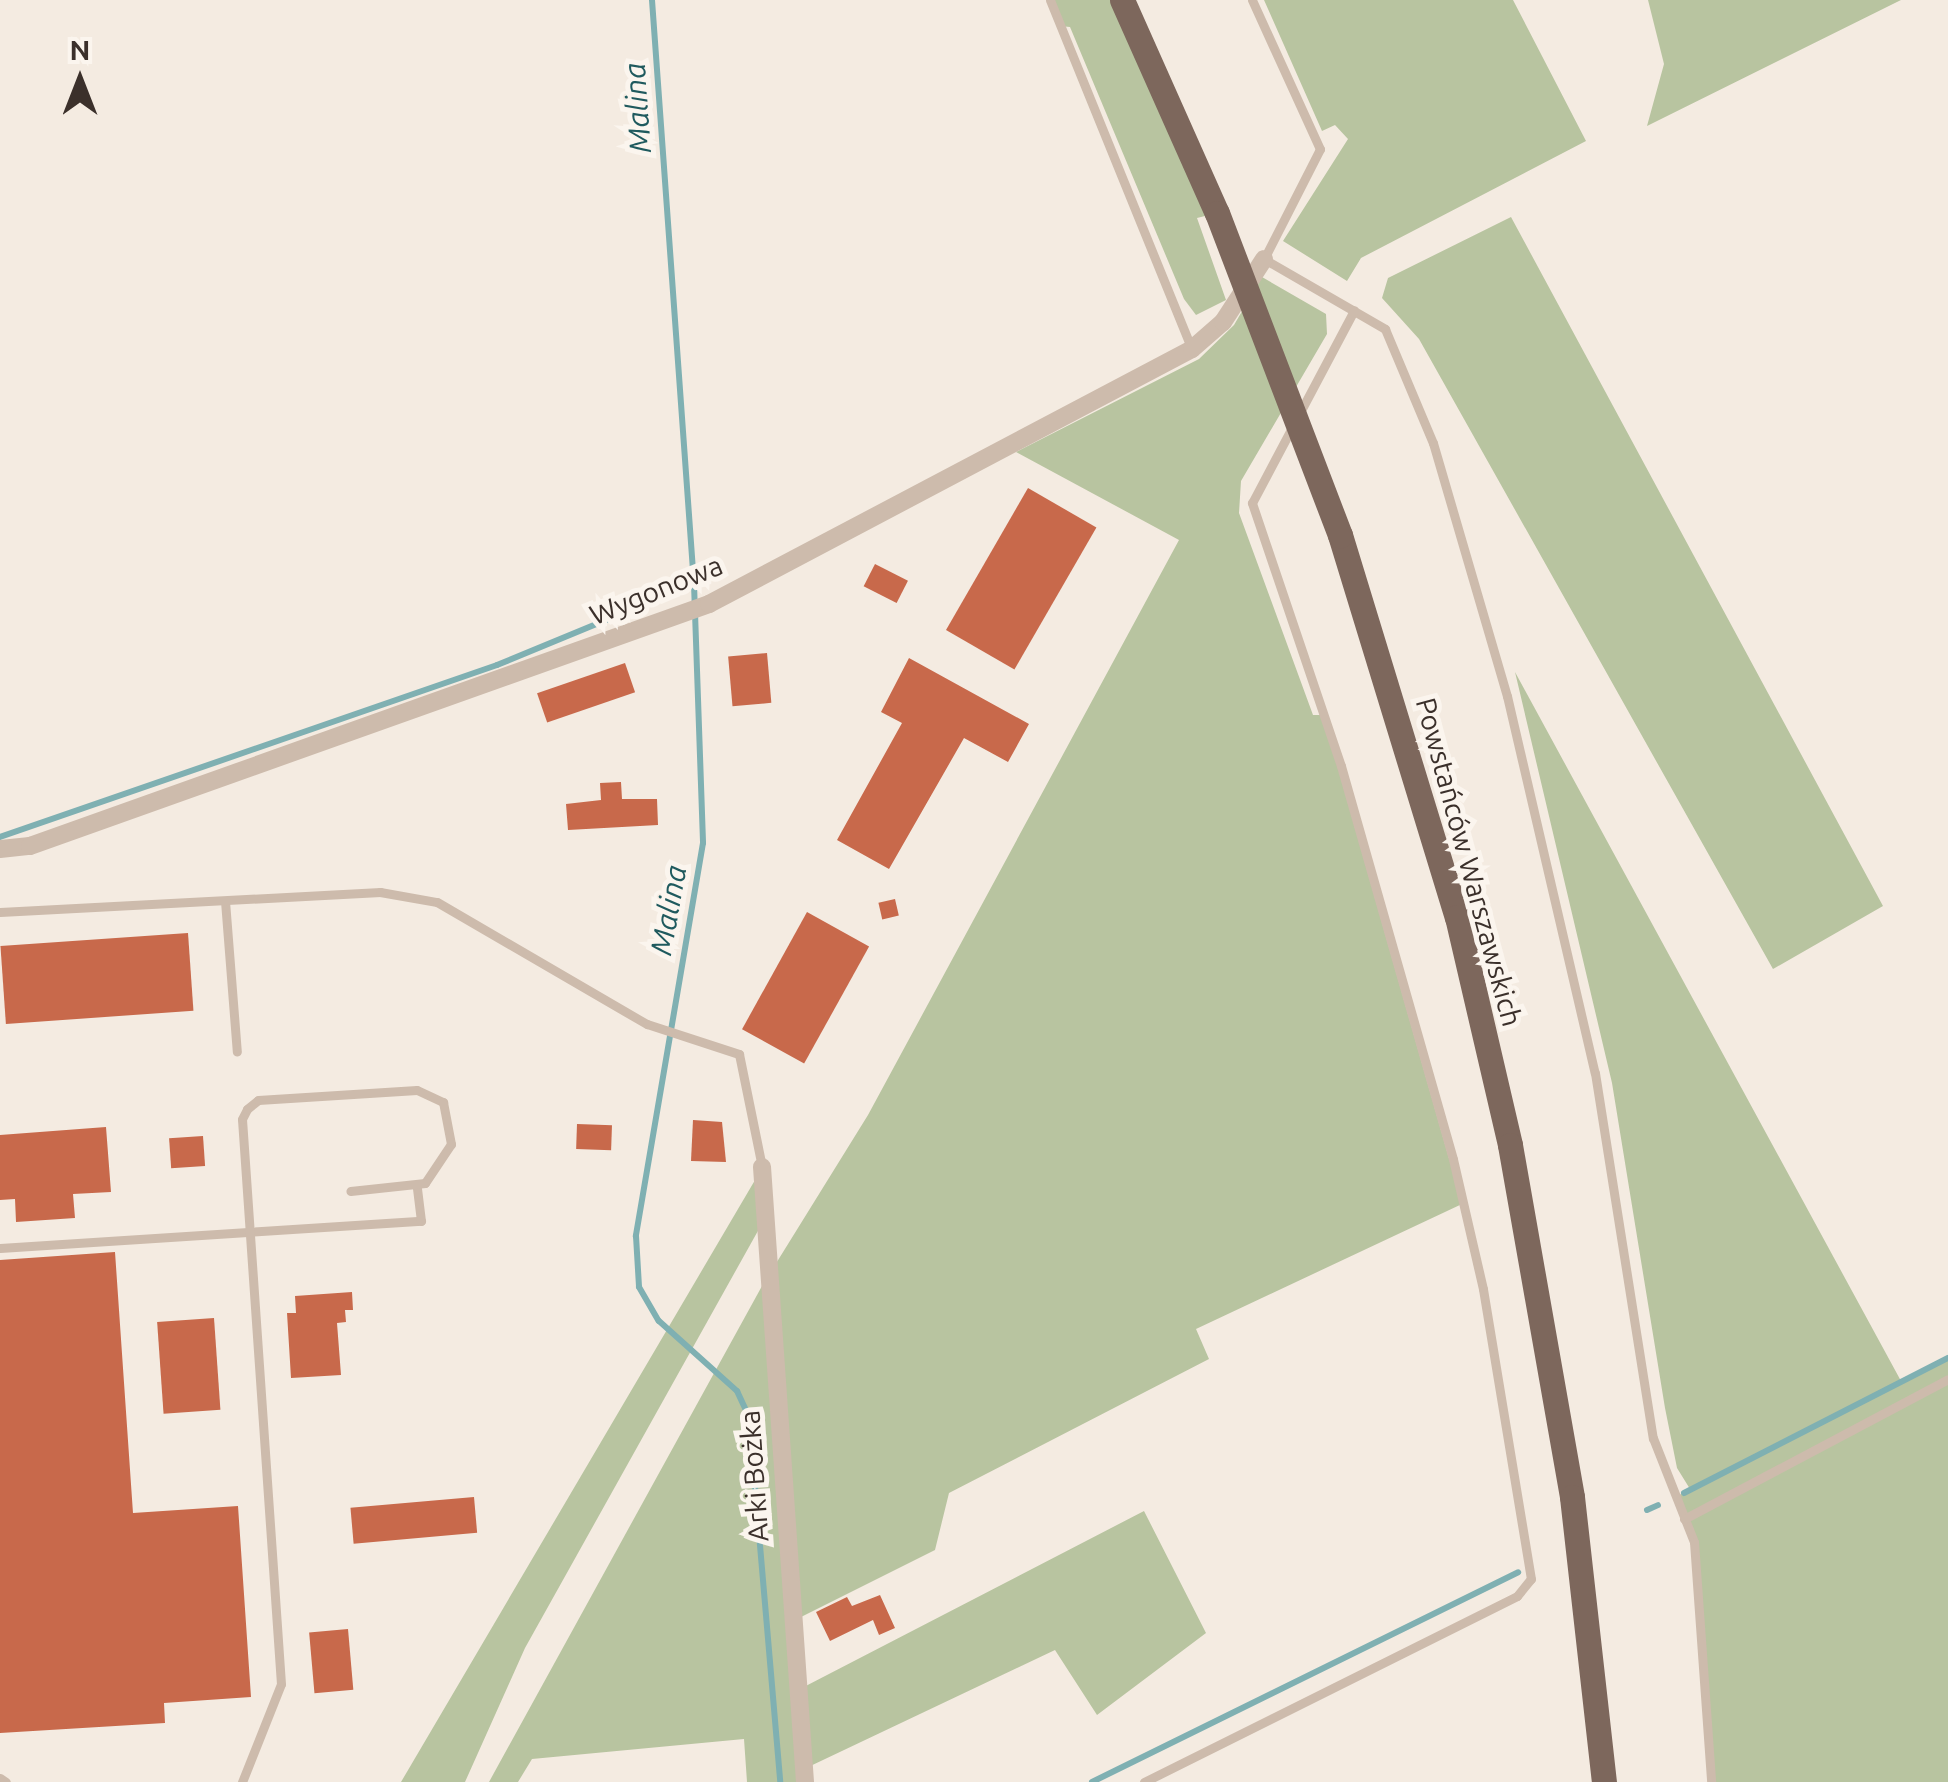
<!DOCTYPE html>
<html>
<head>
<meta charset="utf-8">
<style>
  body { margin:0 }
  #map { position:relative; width:1948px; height:1782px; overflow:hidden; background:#f4ebe1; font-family:Ubuntu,sans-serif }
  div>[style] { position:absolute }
  .green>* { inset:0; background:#b8c4a0 }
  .stream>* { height:6px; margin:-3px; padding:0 3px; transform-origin:3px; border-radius:3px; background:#7fb0b2 }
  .building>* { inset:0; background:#c8694b; transform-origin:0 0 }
  .lane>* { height:9px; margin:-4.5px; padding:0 4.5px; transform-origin:4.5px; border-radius:4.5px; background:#cdbbac }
  .street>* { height:18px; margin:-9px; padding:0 9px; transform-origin:9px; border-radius:9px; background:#cdbbac }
  .primary>* { height:25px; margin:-12.5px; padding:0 12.5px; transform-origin:12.5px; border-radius:12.5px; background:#7d675c }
  .primary-bridge>* { height:25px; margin:-12.5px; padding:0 12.5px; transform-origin:12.5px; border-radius:12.5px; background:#7d675c }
  span { translate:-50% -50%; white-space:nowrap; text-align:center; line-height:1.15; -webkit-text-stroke:10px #fbf5ee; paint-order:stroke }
  .street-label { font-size:28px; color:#3b302b }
  .water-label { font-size:30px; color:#1f5a5e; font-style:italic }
  .north { position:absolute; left:30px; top:30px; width:100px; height:100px; -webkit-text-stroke:8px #fbf5ee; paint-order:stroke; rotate:0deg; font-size:28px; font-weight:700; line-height:40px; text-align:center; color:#3b302b }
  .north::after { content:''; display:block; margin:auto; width:35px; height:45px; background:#3b302b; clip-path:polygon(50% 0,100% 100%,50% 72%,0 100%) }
</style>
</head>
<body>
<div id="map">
  <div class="green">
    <div style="clip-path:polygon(1050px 0,1122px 0,1217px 213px,1197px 218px,1226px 300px,1196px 315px,1184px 299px,1070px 27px,1060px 26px)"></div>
    <div style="clip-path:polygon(1264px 0,1513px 0,1586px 141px,1361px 258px,1347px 281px,1283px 241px,1348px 139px,1335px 125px,1322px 131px)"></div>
    <div style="clip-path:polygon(1648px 0,1901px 0,1647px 126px,1664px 64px)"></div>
    <div style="clip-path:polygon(1511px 217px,1883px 906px,1773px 969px,1419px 339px,1382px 298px,1388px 278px)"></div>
    <div style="clip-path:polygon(1262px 277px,1326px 314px,1327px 334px,1241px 481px,1239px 513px,1313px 715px,1323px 715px,1462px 1204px,1196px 1329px,1209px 1359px,949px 1493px,935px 1550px,791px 1622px,798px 1690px,1144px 1511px,1206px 1633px,1097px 1715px,1055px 1650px,804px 1769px,805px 1782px,747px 1782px,744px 1739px,532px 1759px,518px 1782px,489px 1782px,762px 1286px,868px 1115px,1179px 540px,1016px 452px,1199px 359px,1234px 325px)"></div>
    <div style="clip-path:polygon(1515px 672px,1901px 1381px,1948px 1358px,1948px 1782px,1711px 1782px,1694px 1542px,1674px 1498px,1690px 1489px,1677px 1468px,1665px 1408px,1612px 1083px)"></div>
    <div style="clip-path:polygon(758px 1175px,759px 1229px,525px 1648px,465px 1782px,401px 1782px)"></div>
  </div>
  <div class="stream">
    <div style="left:652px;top:0;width:586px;rotate:85.89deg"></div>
    <div style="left:694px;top:584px;width:259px;rotate:88deg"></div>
    <div style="left:703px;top:843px;width:399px;rotate:99.7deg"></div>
    <div style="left:636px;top:1236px;width:51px;rotate:86.6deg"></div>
    <div style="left:639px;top:1287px;width:39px;rotate:60deg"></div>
    <div style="left:659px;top:1321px;width:105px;rotate:41.9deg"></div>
    <div style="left:737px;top:1391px;width:29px;rotate:65deg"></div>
    <div style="left:749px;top:1417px;width:366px;rotate:85.1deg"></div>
    <div style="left:0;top:837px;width:526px;rotate:-19.09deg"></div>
    <div style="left:497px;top:665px;width:213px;rotate:-22.4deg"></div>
    <div style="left:1684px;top:1493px;width:297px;rotate:-27.1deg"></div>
    <div style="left:1647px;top:1510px;width:12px;rotate:-24deg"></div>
    <div style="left:1092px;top:1782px;width:475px;rotate:-26.2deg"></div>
  </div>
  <div class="building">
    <div style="left:1028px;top:488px;width:79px;height:164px;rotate:30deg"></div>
    <div style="left:875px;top:564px;width:37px;height:25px;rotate:27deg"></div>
    <div style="left:767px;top:653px;width:50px;height:39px;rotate:85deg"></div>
    <div style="clip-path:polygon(909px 658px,1029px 724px,1008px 762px,964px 738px,889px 869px,837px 840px,902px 723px,881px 712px)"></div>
    <div style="left:625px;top:663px;width:31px;height:93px;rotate:71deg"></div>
    <div style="clip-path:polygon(621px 782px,622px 799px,657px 799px,658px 825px,568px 830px,566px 804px,601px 800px,600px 783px)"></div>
    <div style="left:895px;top:899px;width:17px;height:17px;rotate:77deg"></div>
    <div style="left:807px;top:912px;width:71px;height:134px;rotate:29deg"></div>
    <div style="left:188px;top:933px;width:78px;height:188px;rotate:86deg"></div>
    <div style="clip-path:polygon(693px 1120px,722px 1122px,726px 1162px,691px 1161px)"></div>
    <div style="left:577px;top:1124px;width:35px;height:25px;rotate:2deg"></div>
    <div style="clip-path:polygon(106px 1127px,111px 1192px,73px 1194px,75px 1218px,16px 1222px,15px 1199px,0 1200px,0 1135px)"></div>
    <div style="left:203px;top:1136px;width:30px;height:34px;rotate:86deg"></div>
    <div style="clip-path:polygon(115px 1252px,133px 1513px,238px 1506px,251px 1697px,164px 1703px,165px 1723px,0 1733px,0 1260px)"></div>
    <div style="clip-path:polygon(352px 1292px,353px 1310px,345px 1310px,346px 1322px,337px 1323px,341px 1375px,291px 1378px,287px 1313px,296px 1313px,295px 1296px)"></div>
    <div style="left:214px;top:1318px;width:92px;height:57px;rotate:86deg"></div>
    <div style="left:474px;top:1497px;width:36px;height:124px;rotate:85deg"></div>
    <div style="clip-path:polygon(880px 1595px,895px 1628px,879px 1635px,873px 1620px,830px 1641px,816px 1612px,847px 1597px,852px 1606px)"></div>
    <div style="left:348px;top:1629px;width:61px;height:39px;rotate:85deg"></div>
  </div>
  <div class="lane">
    <div style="left:1050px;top:0;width:377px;rotate:67.9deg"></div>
    <div style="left:1252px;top:0;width:164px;rotate:65.5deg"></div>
    <div style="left:1320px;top:149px;width:123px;rotate:117deg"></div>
    <div style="left:1264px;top:259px;width:140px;rotate:30deg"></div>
    <div style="left:1385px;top:329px;width:124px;rotate:67.2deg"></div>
    <div style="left:1433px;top:443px;width:264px;rotate:73.7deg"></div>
    <div style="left:1507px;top:696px;width:387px;rotate:76.9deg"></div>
    <div style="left:1595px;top:1073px;width:370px;rotate:81deg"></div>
    <div style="left:1653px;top:1438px;width:112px;rotate:68.5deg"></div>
    <div style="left:1694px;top:1542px;width:241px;rotate:85.9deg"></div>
    <div style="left:225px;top:901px;width:151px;rotate:85.5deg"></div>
    <div style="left:0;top:912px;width:381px;rotate:-3deg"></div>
    <div style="left:380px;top:892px;width:58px;rotate:10deg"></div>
    <div style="left:437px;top:902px;width:243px;rotate:30.2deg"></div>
    <div style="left:647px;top:1024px;width:97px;rotate:18.1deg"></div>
    <div style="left:739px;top:1054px;width:115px;rotate:78.5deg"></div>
    <div style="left:0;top:1248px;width:422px;rotate:-3.7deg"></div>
    <div style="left:421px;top:1221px;width:34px;rotate:-97deg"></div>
    <div style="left:1684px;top:1519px;width:299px;rotate:-27.9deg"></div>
    <div style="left:0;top:1778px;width:7px;rotate:34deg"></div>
    <div style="left:242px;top:1782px;width:105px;rotate:-68.3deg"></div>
    <div style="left:281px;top:1684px;width:566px;rotate:-93.95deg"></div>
    <div style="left:242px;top:1119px;width:11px;rotate:-63deg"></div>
    <div style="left:247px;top:1109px;width:14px;rotate:-39deg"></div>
    <div style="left:258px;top:1100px;width:159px;rotate:-3.6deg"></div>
    <div style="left:417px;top:1090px;width:29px;rotate:25deg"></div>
    <div style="left:443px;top:1102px;width:43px;rotate:79.2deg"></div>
    <div style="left:451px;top:1144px;width:47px;rotate:123.7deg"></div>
    <div style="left:425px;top:1183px;width:75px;rotate:173.9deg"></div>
    <div style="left:1144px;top:1782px;width:417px;rotate:-26.5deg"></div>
    <div style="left:1517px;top:1596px;width:22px;rotate:-51deg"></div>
    <div style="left:1531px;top:1579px;width:294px;rotate:-99.4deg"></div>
    <div style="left:1483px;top:1289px;width:133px;rotate:-103deg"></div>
    <div style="left:1453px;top:1159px;width:409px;rotate:-105.9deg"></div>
    <div style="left:1341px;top:766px;width:278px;rotate:-108.7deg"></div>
    <div style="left:1252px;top:503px;width:218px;rotate:-62.1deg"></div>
  </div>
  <div class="street">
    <div style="left:0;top:849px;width:30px;rotate:-6deg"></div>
    <div style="left:30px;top:846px;width:721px;rotate:-19.62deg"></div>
    <div style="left:709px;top:604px;width:546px;rotate:-27.83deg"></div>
    <div style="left:1192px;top:349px;width:41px;rotate:-41.1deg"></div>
    <div style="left:1223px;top:322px;width:75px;rotate:-56.9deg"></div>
    <div style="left:762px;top:1167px;width:617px;rotate:86deg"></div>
  </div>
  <div class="primary">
    <div style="left:1122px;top:0;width:233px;rotate:66deg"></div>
    <div style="left:1340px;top:535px;width:400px;rotate:73deg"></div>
    <div style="left:1457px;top:917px;width:234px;rotate:76.9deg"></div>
    <div style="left:1510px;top:1145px;width:357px;rotate:80deg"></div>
    <div style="left:1572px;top:1497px;width:287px;rotate:83.6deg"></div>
  </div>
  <div class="primary-bridge">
    <div style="left:1217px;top:213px;width:345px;rotate:69.1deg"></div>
  </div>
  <div class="street-label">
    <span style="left:656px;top:590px;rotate:-22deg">Wygonowa</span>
    <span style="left:1469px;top:862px;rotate:75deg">Powstańców Warszawskich</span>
    <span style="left:754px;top:1476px;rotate:-94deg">Arki Bożka</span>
  </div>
  <div class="water-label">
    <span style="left:637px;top:108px;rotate:-94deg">Malina</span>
    <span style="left:668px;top:910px;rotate:-80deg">Malina</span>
  </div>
  <div class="north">N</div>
</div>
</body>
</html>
